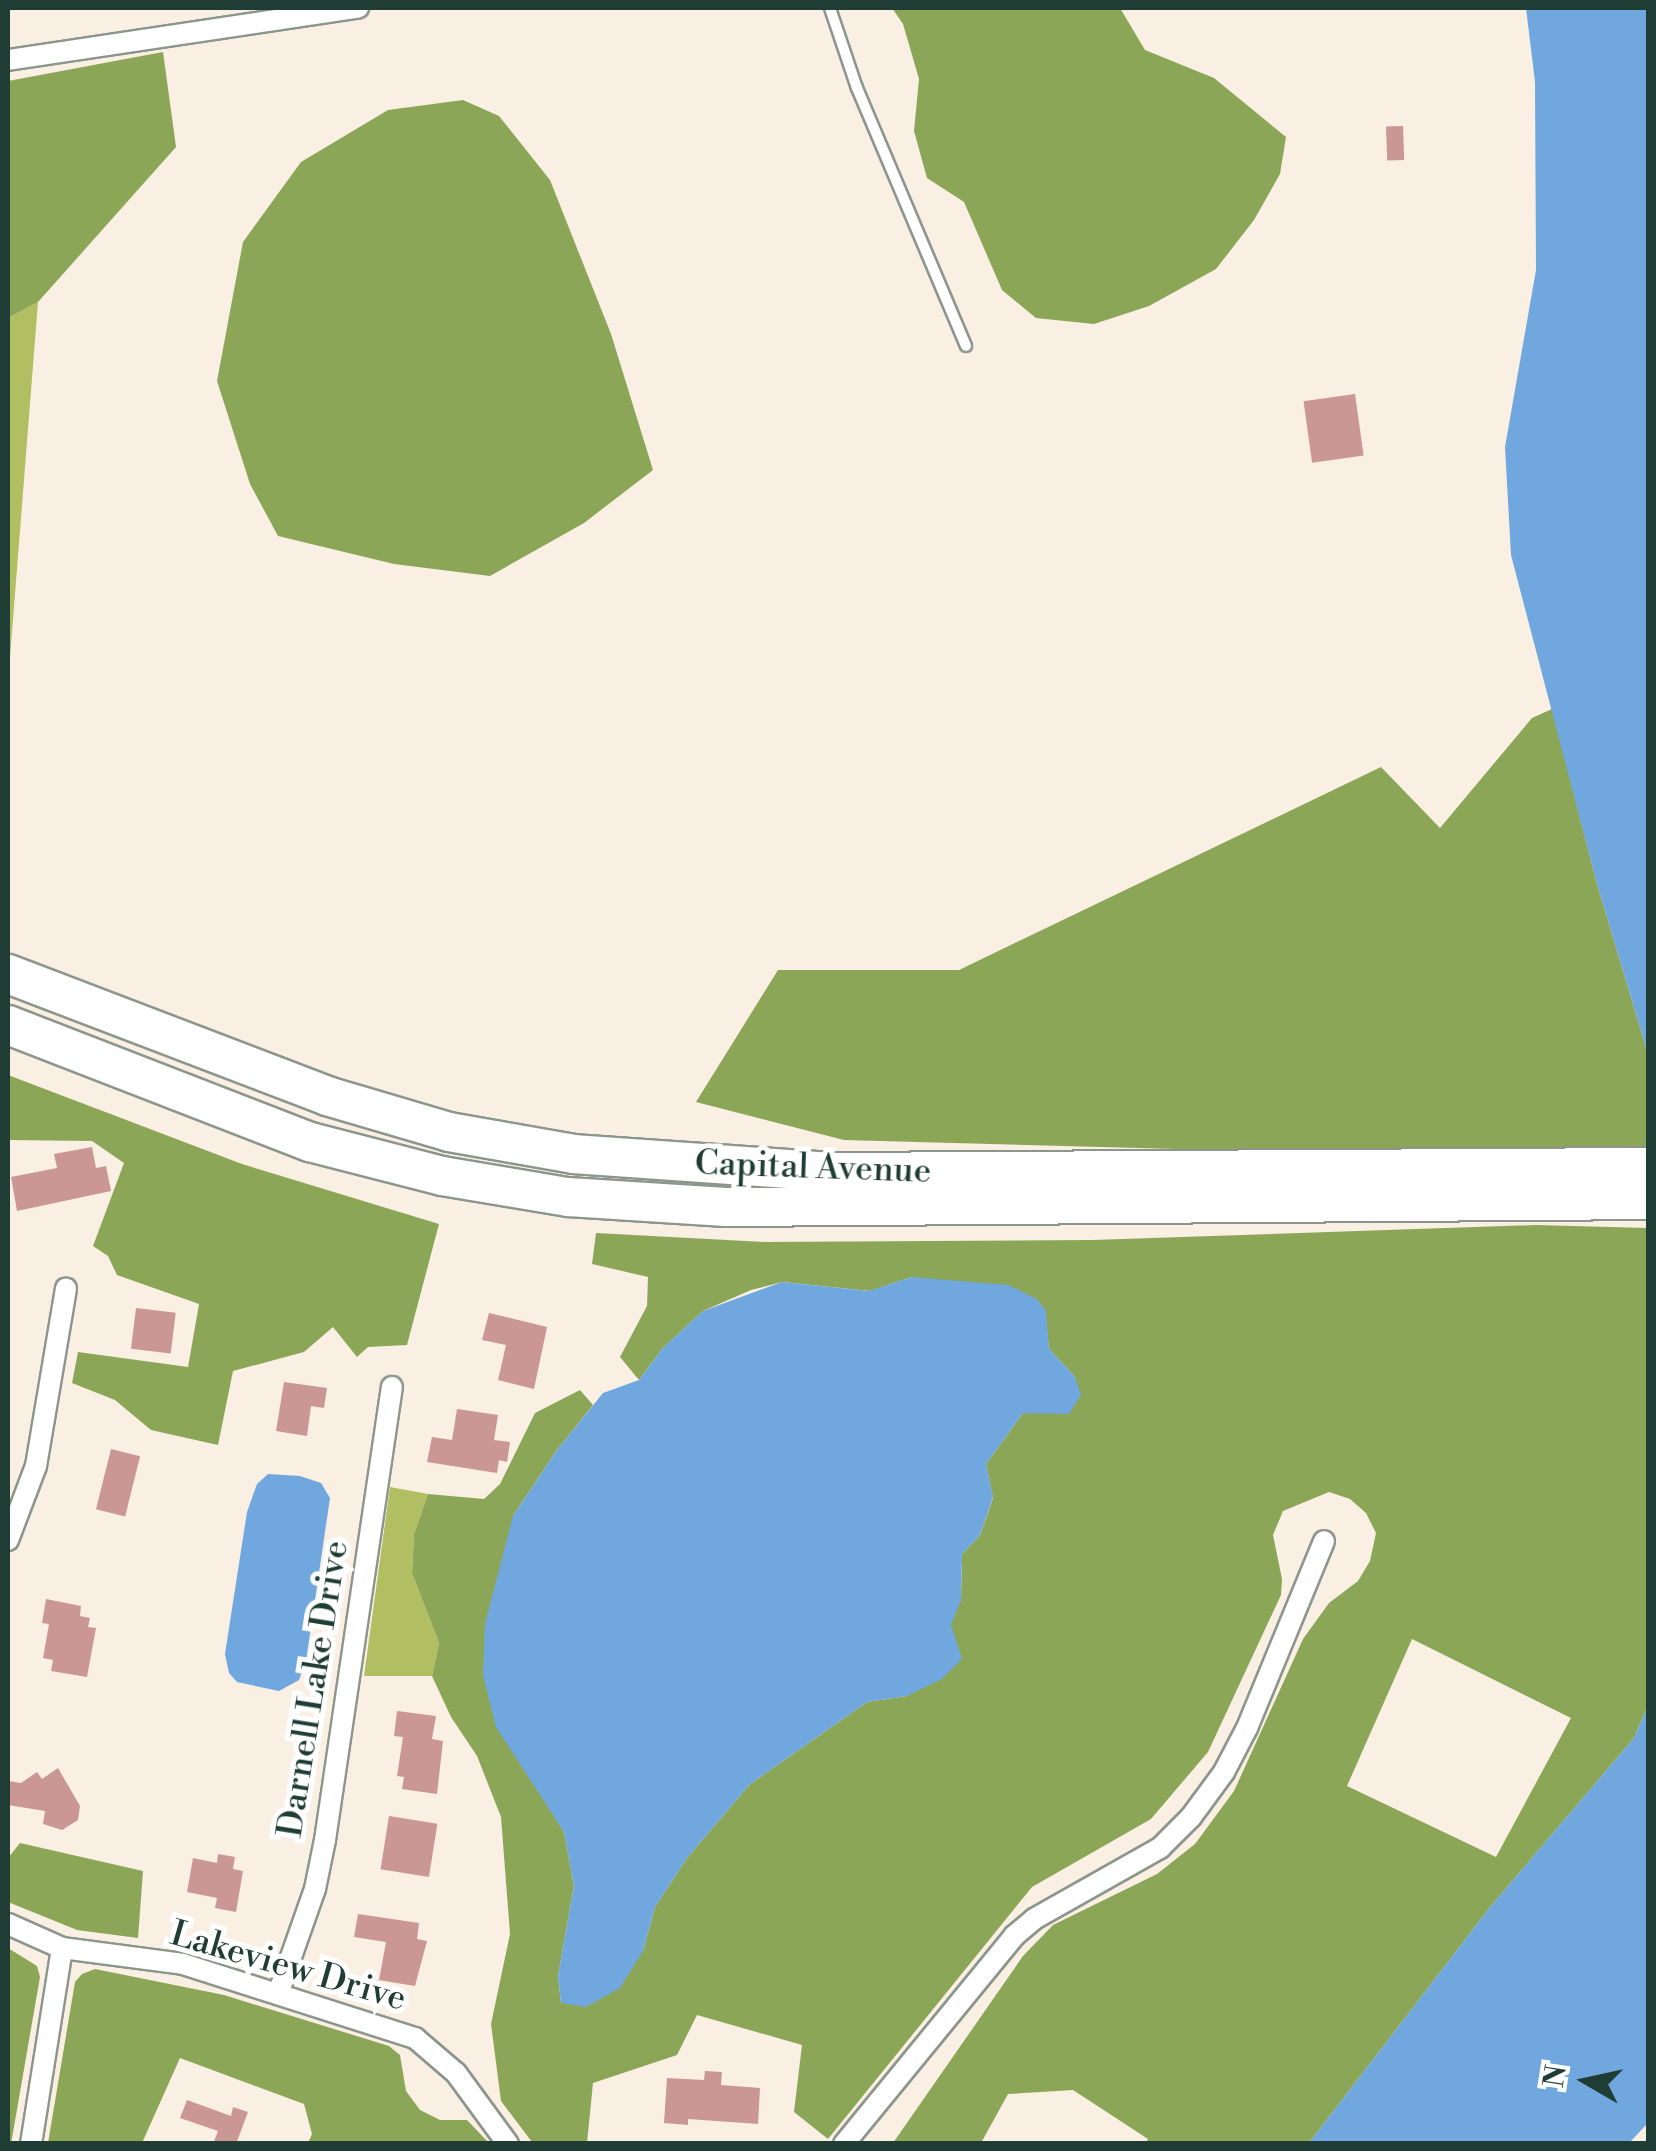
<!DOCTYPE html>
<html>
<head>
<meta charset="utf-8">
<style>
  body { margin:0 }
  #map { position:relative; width:1656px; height:2151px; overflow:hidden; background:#faefe3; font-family:"Libre Bodoni",serif }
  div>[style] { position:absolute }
  .green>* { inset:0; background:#b1bf62 }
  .forest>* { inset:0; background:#8ca658 }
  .water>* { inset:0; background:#6fa7de }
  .building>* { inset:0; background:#ca9794; transform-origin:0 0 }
  .roads { filter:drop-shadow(2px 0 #8c968c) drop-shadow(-2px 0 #8c968c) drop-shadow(0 2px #8c968c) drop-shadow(0 -2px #8c968c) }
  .lane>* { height:10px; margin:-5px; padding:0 5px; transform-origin:5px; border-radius:5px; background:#fff }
  .street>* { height:20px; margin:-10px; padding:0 10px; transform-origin:10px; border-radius:10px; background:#fff }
  .highway>* { height:38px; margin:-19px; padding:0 19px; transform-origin:19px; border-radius:19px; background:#fff }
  span { translate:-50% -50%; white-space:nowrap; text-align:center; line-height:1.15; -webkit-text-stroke:10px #fff; paint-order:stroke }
  .street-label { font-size:35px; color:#1f3d34 }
  .frame { position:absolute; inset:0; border:10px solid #1f3d34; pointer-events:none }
  .north { position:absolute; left:1536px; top:2031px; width:100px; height:100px; -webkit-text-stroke:8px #fff; paint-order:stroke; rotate:279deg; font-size:28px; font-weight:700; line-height:40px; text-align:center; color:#1f3d34 }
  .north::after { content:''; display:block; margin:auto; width:35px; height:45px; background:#1f3d34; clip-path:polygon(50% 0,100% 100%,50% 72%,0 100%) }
</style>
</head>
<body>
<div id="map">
  <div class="green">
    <div style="clip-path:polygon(38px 302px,8px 683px,8px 318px)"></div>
    <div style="clip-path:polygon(390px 1487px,428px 1494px,414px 1534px,412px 1573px,439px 1643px,432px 1676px,364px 1676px)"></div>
  </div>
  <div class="forest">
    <div style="clip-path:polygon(892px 8px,1120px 8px,1145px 50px,1214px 78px,1286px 137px,1280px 174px,1254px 220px,1216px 269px,1149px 306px,1094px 324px,1036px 318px,1002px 290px,964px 202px,927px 178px,914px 131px,919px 79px,903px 24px)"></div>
    <div style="clip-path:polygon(163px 52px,176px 147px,38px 302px,8px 318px,8px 81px)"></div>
    <div style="clip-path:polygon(463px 100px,499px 116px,550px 180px,611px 334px,653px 470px,584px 523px,490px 576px,394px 564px,278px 536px,250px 484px,217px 381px,243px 242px,301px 162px,388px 110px)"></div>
    <div style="clip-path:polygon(1552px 709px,1597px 884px,1648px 1054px,1648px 1148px,1252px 1151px,844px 1140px,696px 1102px,778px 970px,959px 970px,1381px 767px,1440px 828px,1532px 718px)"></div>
    <div style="clip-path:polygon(8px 1075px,242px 1164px,439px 1224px,407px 1345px,368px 1347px,357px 1357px,333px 1327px,304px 1352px,233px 1371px,218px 1445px,151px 1430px,115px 1400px,72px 1383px,78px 1352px,188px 1367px,199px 1304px,117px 1275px,108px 1256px,93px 1246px,124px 1163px,92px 1141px,8px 1140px)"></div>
    <div style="clip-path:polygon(evenodd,1536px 1225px,1648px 1228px,1648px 1706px,1634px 1738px,1491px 1906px,1309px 2143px,1146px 2143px,1148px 2139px,1073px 2090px,1008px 2094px,981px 2143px,893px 2143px,1023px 1956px,1053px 1925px,1157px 1874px,1195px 1844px,1234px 1791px,1303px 1639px,1329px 1603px,1358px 1581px,1370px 1561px,1376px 1533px,1366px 1513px,1350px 1499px,1329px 1492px,1283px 1511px,1273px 1535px,1282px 1579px,1281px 1595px,1208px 1752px,1151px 1819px,1032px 1887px,828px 2139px,794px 2112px,802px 2045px,697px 2015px,677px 2055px,593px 2083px,587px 2143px,532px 2142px,501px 2101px,491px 2024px,510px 1934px,501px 1817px,477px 1756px,451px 1717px,432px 1676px,439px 1643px,412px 1573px,414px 1534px,428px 1494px,484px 1499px,500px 1484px,535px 1413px,580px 1390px,593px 1405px,557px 1450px,513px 1516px,532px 1780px,564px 1832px,574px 1886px,558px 1976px,561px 2003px,643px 1951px,655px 1907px,687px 1858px,749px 1785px,867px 1702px,907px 1696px,961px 1600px,962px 1554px,980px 1535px,993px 1498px,986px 1464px,1023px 1413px,1069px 1413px,1075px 1377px,1049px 1349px,1045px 1311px,912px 1277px,870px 1291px,782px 1282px,751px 1290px,703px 1311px,663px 1348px,639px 1380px,620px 1357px,647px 1306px,648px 1277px,592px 1264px,596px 1233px,766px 1242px,1093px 1240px,1536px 1225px,1412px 1639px,1571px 1718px,1496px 1857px,1347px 1786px,1412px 1639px)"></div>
    <div style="clip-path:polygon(20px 1843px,143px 1871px,138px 1938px,77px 1930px,8px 1902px,8px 1858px)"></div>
    <div style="clip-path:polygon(8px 1948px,37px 1966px,40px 1977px,11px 2144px,8px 2143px)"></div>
    <div style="clip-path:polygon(95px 1969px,224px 1995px,389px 2046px,400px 2055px,406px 2091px,420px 2110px,440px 2120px,467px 2120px,489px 2143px,308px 2143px,312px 2134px,304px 2104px,180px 2058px,142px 2143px,48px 2143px,75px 1982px,82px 1974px)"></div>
  </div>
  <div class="water">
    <div style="clip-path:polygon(1526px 8px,1648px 8px,1648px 1054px,1597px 884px,1511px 555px,1505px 447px,1536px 270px,1535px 82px)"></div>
    <div style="clip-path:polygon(912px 1277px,1008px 1285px,1037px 1299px,1046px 1311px,1049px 1349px,1075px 1377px,1081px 1395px,1069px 1414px,1023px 1413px,986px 1464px,993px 1497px,980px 1535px,962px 1554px,961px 1600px,951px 1625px,962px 1659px,942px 1679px,907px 1696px,867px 1702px,749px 1785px,687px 1858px,655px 1907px,643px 1951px,620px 1988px,586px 2007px,561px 2003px,558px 1976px,574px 1886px,564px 1832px,496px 1727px,483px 1675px,485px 1624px,513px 1516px,557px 1450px,603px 1393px,639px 1380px,663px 1348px,703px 1311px,782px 1282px,869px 1291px)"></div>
    <div style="clip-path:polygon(268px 1474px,300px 1476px,321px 1483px,330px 1498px,306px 1661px,299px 1680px,279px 1691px,237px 1682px,229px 1673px,225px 1654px,247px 1512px,257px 1484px)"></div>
    <div style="clip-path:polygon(1648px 1706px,1648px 2123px,1629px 2143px,1309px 2143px,1491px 1906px,1634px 1738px)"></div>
  </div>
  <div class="building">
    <div style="left:1403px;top:126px;width:34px;height:17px;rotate:88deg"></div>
    <div style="left:1355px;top:394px;width:62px;height:52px;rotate:82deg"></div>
    <div style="clip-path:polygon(92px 1147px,96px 1168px,106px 1166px,111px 1191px,17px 1211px,11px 1177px,57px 1168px,54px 1154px)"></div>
    <div style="left:136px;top:1308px;width:40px;height:41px;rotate:7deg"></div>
    <div style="clip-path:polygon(489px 1313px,547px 1327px,534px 1389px,498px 1380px,506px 1345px,482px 1340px)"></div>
    <div style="clip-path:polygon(284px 1382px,327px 1388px,324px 1408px,311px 1406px,307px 1436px,276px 1431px)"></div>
    <div style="clip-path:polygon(457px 1409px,498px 1415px,494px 1440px,510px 1442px,507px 1462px,499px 1460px,497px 1473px,427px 1462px,432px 1437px,452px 1440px)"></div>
    <div style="left:111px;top:1449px;width:30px;height:62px;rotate:14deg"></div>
    <div style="clip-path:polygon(46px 1599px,81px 1606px,80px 1616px,90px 1618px,88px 1627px,96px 1628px,87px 1677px,51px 1671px,53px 1660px,43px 1658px,49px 1624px,42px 1623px)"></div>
    <div style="clip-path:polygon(397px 1711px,436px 1716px,432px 1739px,443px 1741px,437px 1794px,402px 1789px,404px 1777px,397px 1776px,403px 1737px,394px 1736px)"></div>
    <div style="clip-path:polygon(58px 1768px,80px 1806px,78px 1820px,62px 1830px,43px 1824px,45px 1811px,8px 1805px,8px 1781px,21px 1783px,37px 1772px,42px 1779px)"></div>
    <div style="left:389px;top:1816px;width:49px;height:54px;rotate:9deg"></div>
    <div style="clip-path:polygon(218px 1854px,235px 1857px,233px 1869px,243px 1871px,236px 1912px,215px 1908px,217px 1898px,187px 1892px,193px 1858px,217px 1863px)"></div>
    <div style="clip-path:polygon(358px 1914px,419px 1923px,417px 1939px,427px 1941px,415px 1986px,379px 1980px,386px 1942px,354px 1937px)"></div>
    <div style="clip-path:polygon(705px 2071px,722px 2072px,721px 2085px,760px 2088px,758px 2124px,688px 2119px,688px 2125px,664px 2123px,667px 2078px,704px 2080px)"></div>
    <div style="clip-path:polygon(187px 2100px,231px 2116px,233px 2107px,248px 2112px,236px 2144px,213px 2144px,218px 2131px,180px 2118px)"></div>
  </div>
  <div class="roads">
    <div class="lane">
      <div style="left:830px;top:8px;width:84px;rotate:71.4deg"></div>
      <div style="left:857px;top:88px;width:280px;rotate:67.1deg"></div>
    </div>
    <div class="street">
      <div style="left:8px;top:60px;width:354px;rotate:-8.5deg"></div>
      <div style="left:8px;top:1540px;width:79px;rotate:-69.3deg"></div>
      <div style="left:36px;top:1466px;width:180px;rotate:-80.4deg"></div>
      <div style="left:8px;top:1924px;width:59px;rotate:24deg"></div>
      <div style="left:62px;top:1948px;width:122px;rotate:7.5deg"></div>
      <div style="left:183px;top:1964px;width:244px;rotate:17.7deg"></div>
      <div style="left:415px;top:2038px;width:54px;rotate:40.5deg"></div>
      <div style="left:456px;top:2073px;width:88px;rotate:53.8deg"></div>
      <div style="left:278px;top:1994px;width:111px;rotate:-70.6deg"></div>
      <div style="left:315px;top:1889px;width:50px;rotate:-78.5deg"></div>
      <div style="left:325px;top:1840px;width:458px;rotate:-81.6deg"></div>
      <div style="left:31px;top:2144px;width:198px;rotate:-81deg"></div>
      <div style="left:844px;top:2144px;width:269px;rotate:-50.7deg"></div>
      <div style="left:1014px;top:1936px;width:26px;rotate:-40deg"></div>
      <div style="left:1034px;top:1919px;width:145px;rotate:-29.4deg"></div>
      <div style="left:1160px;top:1848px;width:44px;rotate:-45deg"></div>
      <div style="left:1191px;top:1817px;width:56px;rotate:-53.7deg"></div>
      <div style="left:1224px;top:1772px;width:50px;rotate:-62.4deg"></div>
      <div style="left:1247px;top:1728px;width:202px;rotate:-67.6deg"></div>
    </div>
    <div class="highway">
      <div style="left:8px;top:974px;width:342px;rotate:20.9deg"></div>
      <div style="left:327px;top:1096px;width:127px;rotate:16.4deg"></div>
      <div style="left:449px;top:1132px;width:127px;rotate:10deg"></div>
      <div style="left:574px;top:1154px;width:257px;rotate:4deg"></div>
      <div style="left:830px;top:1172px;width:818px;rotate:-0.35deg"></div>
      <div style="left:8px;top:1025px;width:324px;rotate:21.2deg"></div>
      <div style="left:310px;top:1142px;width:136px;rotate:14.4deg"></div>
      <div style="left:442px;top:1176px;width:128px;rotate:9.5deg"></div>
      <div style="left:568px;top:1197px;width:158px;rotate:3.6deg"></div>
      <div style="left:726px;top:1207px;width:922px;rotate:-0.43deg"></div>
    </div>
  </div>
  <div class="street-label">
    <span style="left:813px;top:1168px;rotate:2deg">Capital Avenue</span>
    <span style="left:314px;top:1689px;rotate:-81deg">Darnell Lake Drive</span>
    <span style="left:288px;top:1967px;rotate:16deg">Lakeview Drive</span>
  </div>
  <div class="frame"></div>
  <div class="north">N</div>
</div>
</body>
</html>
